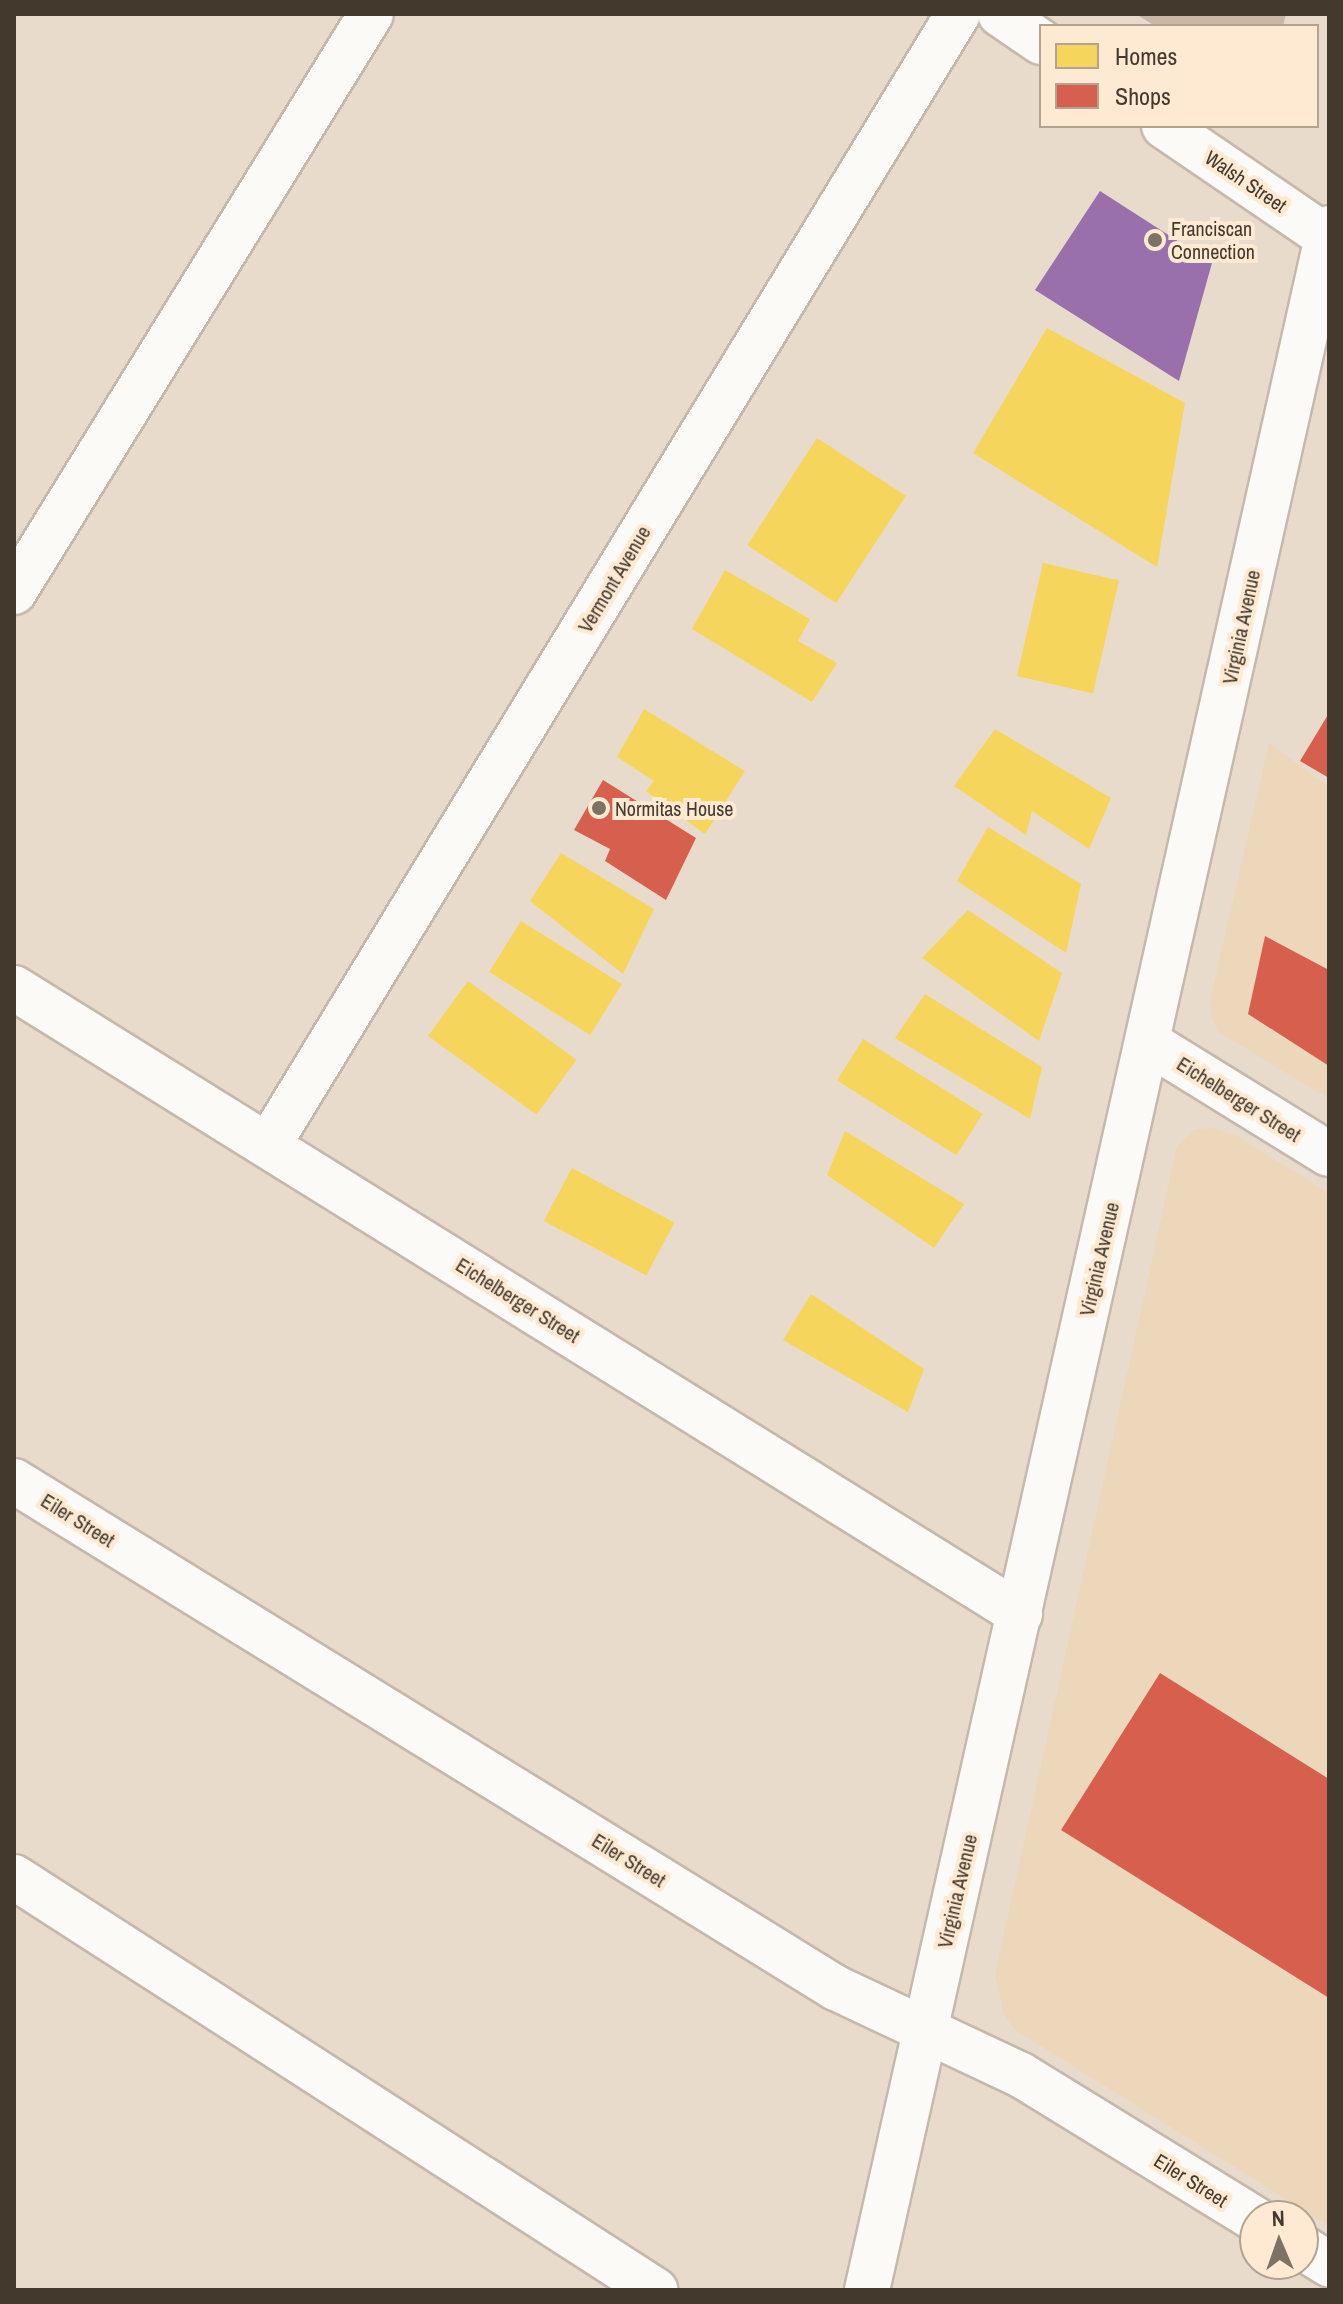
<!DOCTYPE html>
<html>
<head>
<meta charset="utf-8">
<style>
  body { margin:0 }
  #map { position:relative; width:1343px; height:2304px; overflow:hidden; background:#e8dbcb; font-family:"Archivo Narrow",sans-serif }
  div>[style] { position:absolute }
  .built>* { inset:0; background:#edd7bb }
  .homes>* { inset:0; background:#f6d55c; transform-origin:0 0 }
  .shops>* { inset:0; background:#d6604d }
  .offices>* { inset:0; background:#9970ab }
  .building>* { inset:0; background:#cab7a6 }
  .roads { filter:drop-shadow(2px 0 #c4b9ac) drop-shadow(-2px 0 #c4b9ac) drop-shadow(0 2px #c4b9ac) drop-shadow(0 -2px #c4b9ac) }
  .minor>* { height:44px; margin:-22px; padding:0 22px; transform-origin:22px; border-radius:22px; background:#fcfaf7 }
  .dots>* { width:22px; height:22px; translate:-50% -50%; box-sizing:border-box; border:4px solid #feead2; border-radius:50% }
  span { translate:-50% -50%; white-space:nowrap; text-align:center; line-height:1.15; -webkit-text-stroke:8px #feead2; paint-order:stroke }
  .street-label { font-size:20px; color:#43392d }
  .poi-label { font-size:20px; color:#43392d }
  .left { translate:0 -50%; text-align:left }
  .frame { position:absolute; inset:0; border:16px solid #43392d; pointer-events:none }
  .legend { position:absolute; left:1039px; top:24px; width:280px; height:104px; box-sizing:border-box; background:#feead2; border:2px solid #b3a390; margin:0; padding:10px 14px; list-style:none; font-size:24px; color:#43392d }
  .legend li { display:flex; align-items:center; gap:16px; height:40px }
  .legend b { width:40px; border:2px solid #b3a390 }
  .north { position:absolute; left:1239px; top:2200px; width:80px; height:80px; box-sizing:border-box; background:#feead2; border:2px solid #b3a390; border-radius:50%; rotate:358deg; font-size:22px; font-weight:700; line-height:32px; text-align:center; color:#43392d }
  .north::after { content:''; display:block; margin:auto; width:28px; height:36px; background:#7d7264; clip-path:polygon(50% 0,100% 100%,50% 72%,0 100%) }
</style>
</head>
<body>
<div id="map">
  <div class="built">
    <div style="clip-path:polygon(1269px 743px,1329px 787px,1329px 1099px,1218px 1032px,1212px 1019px,1210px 1000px)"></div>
    <div style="clip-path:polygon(1212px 1128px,1237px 1136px,1329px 1193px,1329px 2226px,1015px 2030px,1004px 2015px,995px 1974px,1177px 1146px,1195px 1129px)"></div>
  </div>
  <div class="homes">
    <div style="clip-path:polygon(1047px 328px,1185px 403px,1157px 567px,973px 453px)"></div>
    <div style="left:817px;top:438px;width:106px;height:128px;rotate:33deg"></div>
    <div style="left:1043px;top:563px;width:78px;height:116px;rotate:13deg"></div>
    <div style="clip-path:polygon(725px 570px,810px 619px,798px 641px,837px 663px,812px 702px,692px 629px)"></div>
    <div style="clip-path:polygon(644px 709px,745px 771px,705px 834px,646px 791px,654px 781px,617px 757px)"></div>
    <div style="clip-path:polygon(995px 729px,1111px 798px,1089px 849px,1032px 811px,1026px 835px,954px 786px)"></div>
    <div style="clip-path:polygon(988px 827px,1081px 884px,1066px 953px,957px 881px)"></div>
    <div style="clip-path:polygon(561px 853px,654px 909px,623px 974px,530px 901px)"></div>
    <div style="clip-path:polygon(968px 910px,1062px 973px,1039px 1041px,922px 958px)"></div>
    <div style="left:521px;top:921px;width:119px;height:60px;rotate:32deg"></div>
    <div style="left:468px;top:981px;width:134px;height:68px;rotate:36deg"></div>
    <div style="clip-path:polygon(925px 994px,1042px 1067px,1030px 1119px,895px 1038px)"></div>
    <div style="left:863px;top:1039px;width:141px;height:49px;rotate:32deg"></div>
    <div style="clip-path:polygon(845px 1131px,964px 1204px,934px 1248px,827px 1175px)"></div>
    <div style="left:572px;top:1168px;width:116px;height:60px;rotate:28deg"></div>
    <div style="clip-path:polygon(811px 1294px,924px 1369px,908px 1412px,783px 1340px)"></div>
  </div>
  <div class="shops">
    <div style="clip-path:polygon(1329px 713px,1329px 778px,1300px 761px)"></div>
    <div style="clip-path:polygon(603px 780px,696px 838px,666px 900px,605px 861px,610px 849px,574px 830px)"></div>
    <div style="clip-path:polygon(1265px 936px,1329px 970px,1329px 1066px,1248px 1014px)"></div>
    <div style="clip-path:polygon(1160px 1673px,1329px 1779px,1329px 1998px,1061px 1830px)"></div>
  </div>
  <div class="offices">
    <div style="clip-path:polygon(1100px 191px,1212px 263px,1179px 381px,1035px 290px)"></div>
  </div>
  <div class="building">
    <div style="clip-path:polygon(1136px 14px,1286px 14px,1283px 26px,1155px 26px)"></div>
  </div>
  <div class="roads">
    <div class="minor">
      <div style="left:1000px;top:14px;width:50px;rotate:34.3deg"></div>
      <div style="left:1164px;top:126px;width:197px;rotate:34.3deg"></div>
      <div style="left:14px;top:592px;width:679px;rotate:-58.3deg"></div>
      <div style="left:14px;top:988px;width:1185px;rotate:31.89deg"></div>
      <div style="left:1149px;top:1043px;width:211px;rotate:31.7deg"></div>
      <div style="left:269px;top:1144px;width:1323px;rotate:-58.63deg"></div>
      <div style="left:14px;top:1481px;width:966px;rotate:31.67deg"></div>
      <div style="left:836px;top:1988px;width:204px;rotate:25.2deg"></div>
      <div style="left:1021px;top:2075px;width:275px;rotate:31.6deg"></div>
      <div style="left:14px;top:1877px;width:763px;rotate:32.79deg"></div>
      <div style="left:1303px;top:2248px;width:31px;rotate:32deg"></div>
      <div style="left:867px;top:2290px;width:2113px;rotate:-77.37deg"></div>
    </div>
  </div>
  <div class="dots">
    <div style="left:1155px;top:240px;background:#7d7264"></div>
    <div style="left:599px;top:808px;background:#7d7264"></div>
  </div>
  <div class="street-label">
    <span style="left:1246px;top:181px;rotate:34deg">Walsh Street</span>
    <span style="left:614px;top:579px;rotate:-59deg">Vermont Avenue</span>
    <span style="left:1241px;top:627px;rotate:-78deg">Virginia Avenue</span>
    <span style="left:1239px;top:1099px;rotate:32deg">Eichelberger Street</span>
    <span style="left:1099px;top:1259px;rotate:-77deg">Virginia Avenue</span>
    <span style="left:518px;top:1300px;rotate:32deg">Eichelberger Street</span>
    <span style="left:78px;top:1520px;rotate:32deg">Eiler Street</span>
    <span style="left:629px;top:1860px;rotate:32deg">Eiler Street</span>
    <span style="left:957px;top:1891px;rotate:-77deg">Virginia Avenue</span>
    <span style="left:1191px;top:2180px;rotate:32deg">Eiler Street</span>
  </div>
  <div class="poi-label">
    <span class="left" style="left:1171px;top:240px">Franciscan<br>Connection</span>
    <span class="left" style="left:615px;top:808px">Normitas House</span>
  </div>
  <div class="frame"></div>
  <ul class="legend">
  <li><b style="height:22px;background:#f6d55c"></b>Homes</li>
  <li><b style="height:22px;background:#d6604d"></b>Shops</li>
  </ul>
  <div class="north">N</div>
</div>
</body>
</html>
